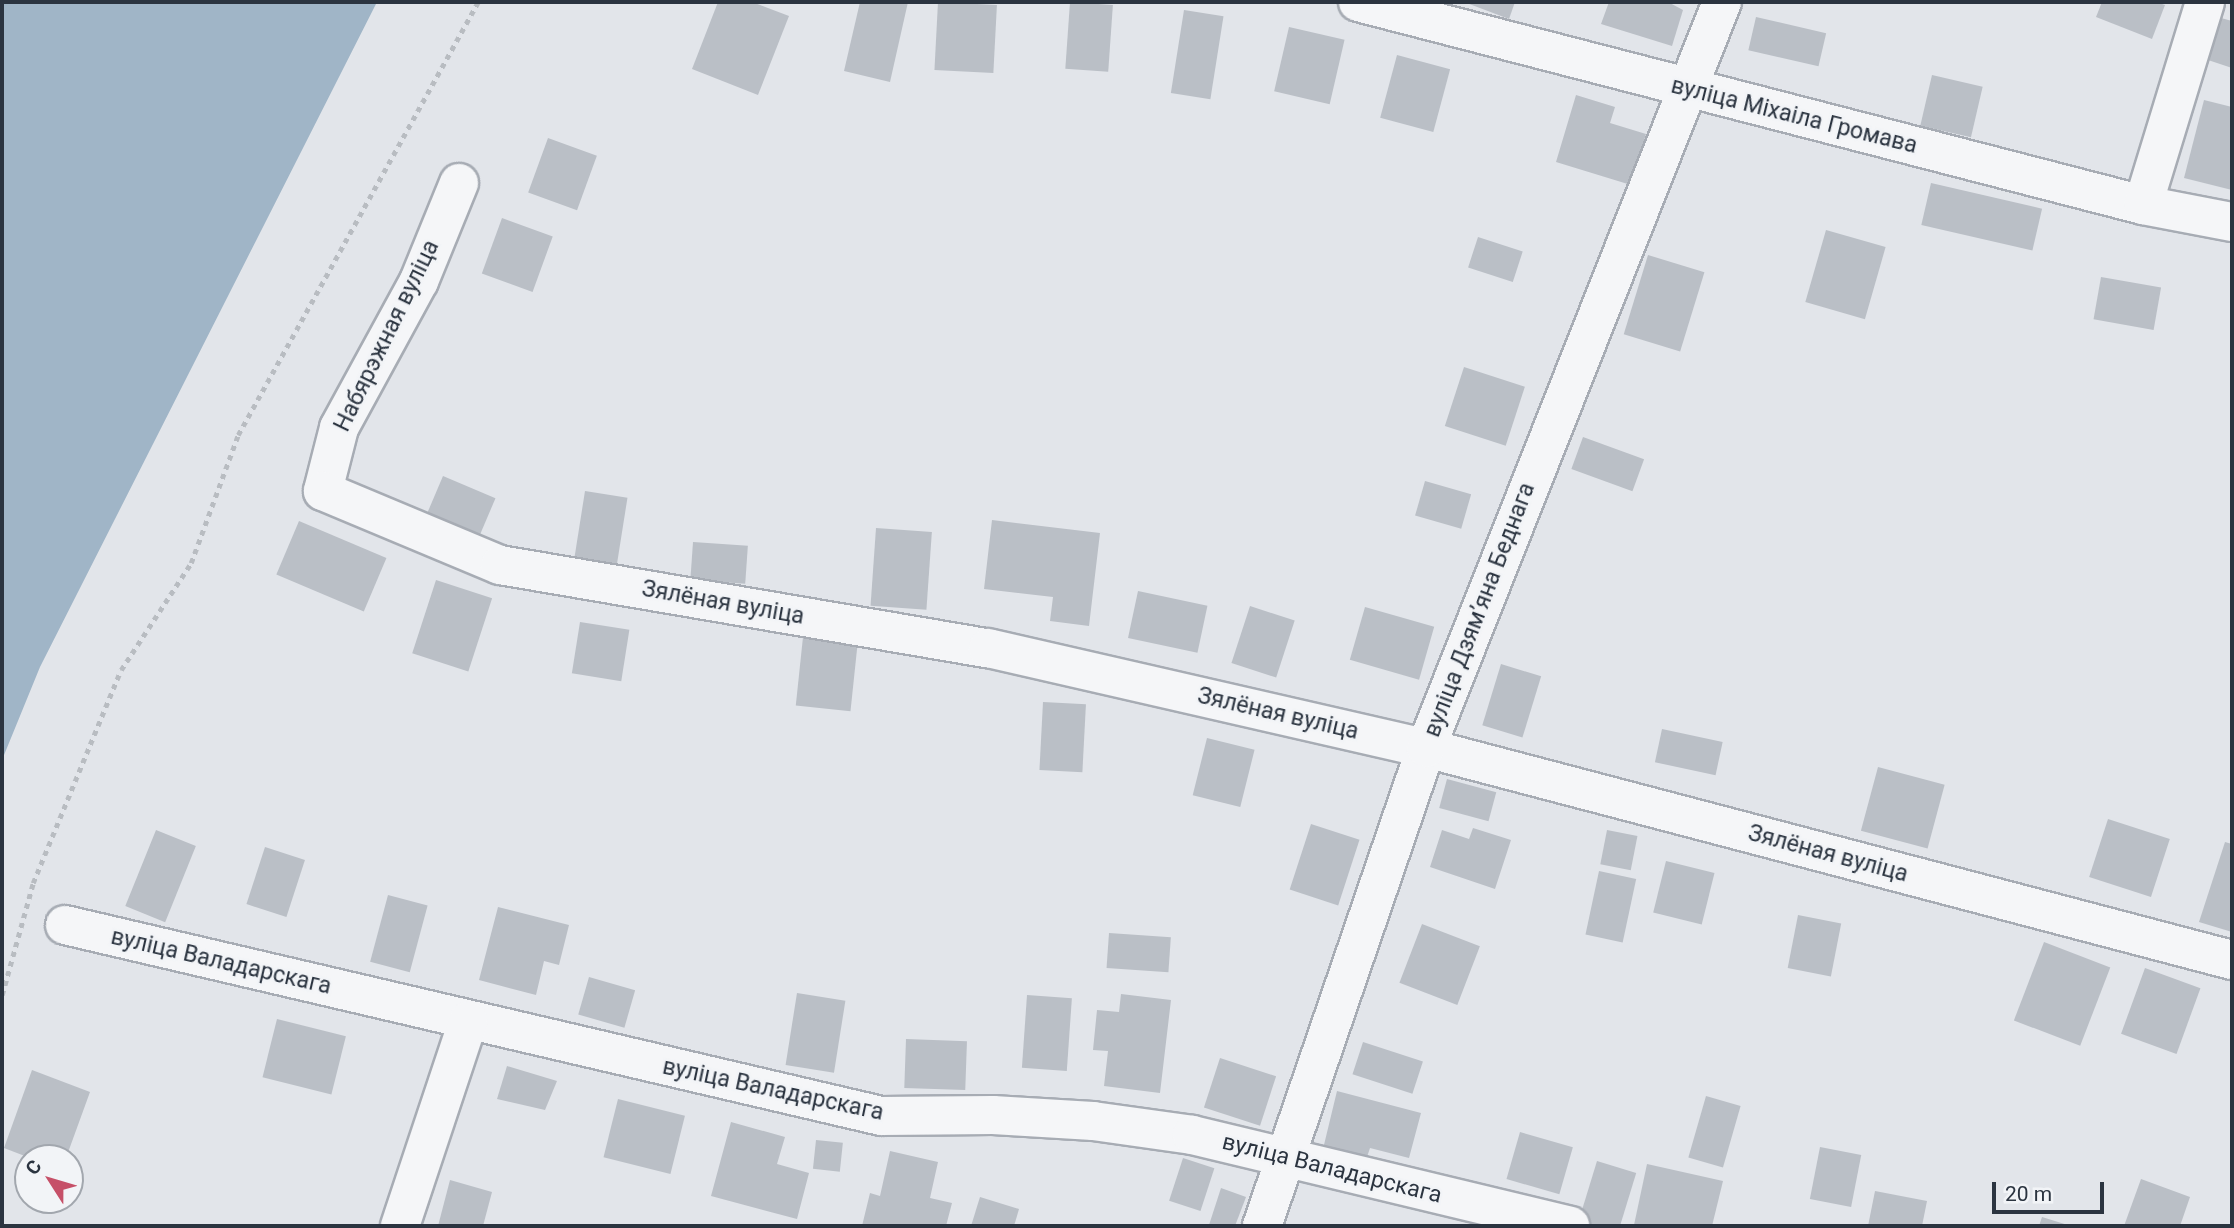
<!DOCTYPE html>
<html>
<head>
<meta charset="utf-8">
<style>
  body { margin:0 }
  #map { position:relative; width:2234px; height:1228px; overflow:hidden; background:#e2e5ea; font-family:Roboto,sans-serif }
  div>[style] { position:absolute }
  .water>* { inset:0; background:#a0b5c7 }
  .building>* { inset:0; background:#babfc6; transform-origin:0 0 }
  .path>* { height:4.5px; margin-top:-2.25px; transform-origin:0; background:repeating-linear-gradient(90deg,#b8bcc1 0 5px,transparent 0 10px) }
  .roads { filter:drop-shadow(2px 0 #a7acb4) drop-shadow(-2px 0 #a7acb4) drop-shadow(0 2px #a7acb4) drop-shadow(0 -2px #a7acb4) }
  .minor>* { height:38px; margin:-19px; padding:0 19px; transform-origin:19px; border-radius:19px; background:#f5f6f8 }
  span { translate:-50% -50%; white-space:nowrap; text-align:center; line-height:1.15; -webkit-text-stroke:5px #f2f4f7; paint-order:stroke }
  .street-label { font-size:23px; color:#2b3440 }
  .frame { position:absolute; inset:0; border:4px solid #2b3440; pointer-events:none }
  .north { position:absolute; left:14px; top:1144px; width:70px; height:70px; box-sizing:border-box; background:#f2f4f7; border:2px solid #a2a7ae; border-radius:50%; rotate:307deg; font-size:19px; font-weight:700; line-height:28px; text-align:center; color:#2b3440 }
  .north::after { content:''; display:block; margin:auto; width:24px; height:32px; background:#c65068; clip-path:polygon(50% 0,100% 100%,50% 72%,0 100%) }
  .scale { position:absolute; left:1992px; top:1182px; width:112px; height:32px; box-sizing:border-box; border:4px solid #2b3440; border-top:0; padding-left:9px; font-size:21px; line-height:24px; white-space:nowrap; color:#2b3440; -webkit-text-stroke:5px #f2f4f7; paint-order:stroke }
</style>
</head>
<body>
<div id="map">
  <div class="water">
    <div style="clip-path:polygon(2px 2px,377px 2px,40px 667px,2px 760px)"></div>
  </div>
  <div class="building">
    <div style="clip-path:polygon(718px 2px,752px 2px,789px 16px,758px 95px,692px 69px)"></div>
    <div style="clip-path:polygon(860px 2px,908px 2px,890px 82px,844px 71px)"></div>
    <div style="left:938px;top:2px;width:59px;height:68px;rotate:3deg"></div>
    <div style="left:1070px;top:2px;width:43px;height:67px;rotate:4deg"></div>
    <div style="clip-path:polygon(1464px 2px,1515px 2px,1509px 19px)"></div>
    <div style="clip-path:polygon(1609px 2px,1668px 2px,1683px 10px,1672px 46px,1601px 24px)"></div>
    <div style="clip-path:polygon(2102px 2px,2156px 2px,2165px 5px,2152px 39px,2096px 17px)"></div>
    <div style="left:1184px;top:10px;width:40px;height:84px;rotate:9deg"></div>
    <div style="left:1756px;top:17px;width:72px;height:34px;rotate:13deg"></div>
    <div style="clip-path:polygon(2221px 18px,2232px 21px,2232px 68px,2208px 60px)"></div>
    <div style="left:1289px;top:27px;width:57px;height:66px;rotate:13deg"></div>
    <div style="left:1397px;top:55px;width:55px;height:65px;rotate:15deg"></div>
    <div style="left:1932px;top:75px;width:52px;height:52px;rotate:13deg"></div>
    <div style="clip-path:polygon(1576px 95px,1615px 107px,1610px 123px,1646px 134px,1631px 185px,1556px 162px)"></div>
    <div style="clip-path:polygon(2204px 100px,2232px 107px,2232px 190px,2184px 178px)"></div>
    <div style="left:548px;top:138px;width:52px;height:58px;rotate:20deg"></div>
    <div style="left:1931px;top:183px;width:114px;height:43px;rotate:13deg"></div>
    <div style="left:502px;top:218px;width:54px;height:59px;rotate:20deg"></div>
    <div style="left:1826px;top:230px;width:62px;height:75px;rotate:16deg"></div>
    <div style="left:1478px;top:237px;width:47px;height:32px;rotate:18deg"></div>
    <div style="left:1648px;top:255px;width:59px;height:83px;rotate:17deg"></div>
    <div style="left:2101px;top:277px;width:61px;height:43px;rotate:10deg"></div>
    <div style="left:1464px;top:367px;width:64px;height:62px;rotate:18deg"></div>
    <div style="left:1583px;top:437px;width:65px;height:34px;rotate:20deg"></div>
    <div style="left:443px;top:476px;width:57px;height:43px;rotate:23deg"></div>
    <div style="left:1425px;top:481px;width:48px;height:36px;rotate:16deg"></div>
    <div style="left:585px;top:491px;width:43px;height:70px;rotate:9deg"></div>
    <div style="clip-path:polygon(992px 520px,1100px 533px,1089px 626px,1050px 621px,1053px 597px,984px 589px)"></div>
    <div style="left:299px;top:521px;width:95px;height:58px;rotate:23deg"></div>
    <div style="left:876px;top:528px;width:56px;height:78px;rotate:4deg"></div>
    <div style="left:693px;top:542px;width:55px;height:38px;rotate:4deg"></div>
    <div style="left:436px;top:580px;width:59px;height:77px;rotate:18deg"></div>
    <div style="left:1138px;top:591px;width:71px;height:48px;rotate:12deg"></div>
    <div style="left:1250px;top:606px;width:47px;height:60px;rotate:18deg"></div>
    <div style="left:1365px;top:607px;width:72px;height:55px;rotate:16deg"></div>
    <div style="left:580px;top:622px;width:50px;height:52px;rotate:9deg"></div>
    <div style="left:803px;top:637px;width:55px;height:69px;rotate:6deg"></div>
    <div style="left:1501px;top:664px;width:42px;height:64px;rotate:17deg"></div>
    <div style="left:1043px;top:702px;width:43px;height:68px;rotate:3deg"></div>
    <div style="left:1662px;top:729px;width:62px;height:34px;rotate:12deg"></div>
    <div style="left:1207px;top:738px;width:49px;height:59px;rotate:14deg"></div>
    <div style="left:1878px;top:767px;width:69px;height:66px;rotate:15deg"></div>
    <div style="left:1447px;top:779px;width:51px;height:30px;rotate:15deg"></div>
    <div style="left:2108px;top:819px;width:65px;height:61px;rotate:18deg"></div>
    <div style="left:1311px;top:824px;width:51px;height:69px;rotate:18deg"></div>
    <div style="clip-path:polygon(1473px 828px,1511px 840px,1495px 889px,1430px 867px,1442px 830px,1469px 839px)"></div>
    <div style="left:156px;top:830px;width:43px;height:82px;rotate:22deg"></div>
    <div style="left:1607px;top:830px;width:31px;height:35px;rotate:11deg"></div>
    <div style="clip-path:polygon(2225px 842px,2232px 844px,2232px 932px,2199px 922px)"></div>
    <div style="left:265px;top:847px;width:42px;height:60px;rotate:18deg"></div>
    <div style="left:1666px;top:861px;width:50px;height:53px;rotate:14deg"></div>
    <div style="left:1599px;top:871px;width:38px;height:65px;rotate:12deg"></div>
    <div style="left:388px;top:895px;width:41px;height:69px;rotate:15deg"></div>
    <div style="clip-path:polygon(498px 907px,569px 925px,559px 965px,544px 961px,536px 995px,479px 980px)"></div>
    <div style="left:1798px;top:915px;width:44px;height:54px;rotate:11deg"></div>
    <div style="left:1422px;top:924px;width:62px;height:63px;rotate:21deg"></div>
    <div style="left:1109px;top:933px;width:62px;height:35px;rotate:4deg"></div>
    <div style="left:2044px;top:942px;width:71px;height:84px;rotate:21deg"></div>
    <div style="left:2145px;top:968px;width:59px;height:70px;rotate:20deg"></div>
    <div style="left:589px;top:977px;width:48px;height:39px;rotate:16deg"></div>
    <div style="left:797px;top:993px;width:49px;height:73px;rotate:9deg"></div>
    <div style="clip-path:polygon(1121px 994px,1171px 1000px,1160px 1093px,1104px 1086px,1108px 1051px,1093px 1050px,1097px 1010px,1119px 1012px)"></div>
    <div style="left:1027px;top:995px;width:45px;height:73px;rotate:4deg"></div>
    <div style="left:277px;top:1019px;width:71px;height:60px;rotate:14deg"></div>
    <div style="left:906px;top:1039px;width:61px;height:49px;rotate:2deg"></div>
    <div style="left:1363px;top:1042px;width:63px;height:34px;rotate:18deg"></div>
    <div style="left:1220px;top:1058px;width:59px;height:52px;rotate:18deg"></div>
    <div style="clip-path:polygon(507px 1066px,557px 1081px,545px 1110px,497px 1099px)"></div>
    <div style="clip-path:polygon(32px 1070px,90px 1092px,66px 1158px,30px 1158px,4px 1148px)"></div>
    <div style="clip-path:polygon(1337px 1091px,1421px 1113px,1409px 1158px,1370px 1148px,1366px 1160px,1323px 1149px)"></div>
    <div style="left:1706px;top:1096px;width:36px;height:64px;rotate:16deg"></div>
    <div style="left:618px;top:1099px;width:69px;height:60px;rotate:14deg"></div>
    <div style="clip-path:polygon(731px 1122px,785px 1137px,777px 1164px,809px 1173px,797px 1219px,711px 1196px)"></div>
    <div style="left:1520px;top:1132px;width:55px;height:49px;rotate:16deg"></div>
    <div style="left:816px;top:1140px;width:27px;height:29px;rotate:6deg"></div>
    <div style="left:1820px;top:1147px;width:42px;height:53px;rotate:11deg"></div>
    <div style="clip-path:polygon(890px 1151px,938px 1162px,930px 1198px,952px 1203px,946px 1226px,862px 1226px,870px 1193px,880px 1196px)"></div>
    <div style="left:1183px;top:1158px;width:33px;height:45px;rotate:18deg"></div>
    <div style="left:1597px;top:1161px;width:41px;height:62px;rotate:17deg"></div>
    <div style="clip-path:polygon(1647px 1164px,1723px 1181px,1712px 1226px,1634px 1225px)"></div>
    <div style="clip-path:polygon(2141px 1179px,2190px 1197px,2180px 1226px,2124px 1226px)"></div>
    <div style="clip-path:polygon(450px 1180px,492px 1192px,483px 1226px,438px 1226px)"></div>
    <div style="clip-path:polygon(1221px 1188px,1246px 1197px,1235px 1226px,1209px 1225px)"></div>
    <div style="clip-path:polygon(1875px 1191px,1927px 1201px,1922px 1226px,1868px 1226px)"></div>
    <div style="clip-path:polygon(980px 1197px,1019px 1209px,1014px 1226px,971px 1226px)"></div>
    <div style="clip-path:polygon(2042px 1217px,2071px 1226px,2039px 1226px)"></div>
  </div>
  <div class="path">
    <div style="left:2px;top:995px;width:116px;rotate:-74.5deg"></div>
    <div style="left:33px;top:883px;width:230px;rotate:-67.6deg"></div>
    <div style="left:121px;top:670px;width:128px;rotate:-56.8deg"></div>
    <div style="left:191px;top:563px;width:136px;rotate:-69.8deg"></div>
    <div style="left:238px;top:435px;width:495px;rotate:-61deg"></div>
  </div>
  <div class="roads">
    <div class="minor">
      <div style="left:1358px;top:2px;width:811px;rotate:14.5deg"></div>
      <div style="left:2143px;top:205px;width:91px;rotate:10.8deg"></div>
      <div style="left:459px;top:183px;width:106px;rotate:112.2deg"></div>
      <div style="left:419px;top:281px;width:167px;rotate:118.6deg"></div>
      <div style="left:339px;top:428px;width:65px;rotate:104.3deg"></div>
      <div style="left:323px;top:491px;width:192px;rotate:22.7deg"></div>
      <div style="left:500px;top:565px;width:495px;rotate:9.7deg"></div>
      <div style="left:988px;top:648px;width:449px;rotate:12.9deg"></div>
      <div style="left:1426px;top:748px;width:833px;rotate:14.74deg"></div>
      <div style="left:2143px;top:205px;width:212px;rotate:-73deg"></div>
      <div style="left:65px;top:925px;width:838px;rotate:13.17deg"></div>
      <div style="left:881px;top:1116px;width:112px;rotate:-0.5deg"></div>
      <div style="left:993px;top:1115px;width:100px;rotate:3.4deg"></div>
      <div style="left:1093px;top:1121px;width:100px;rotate:8deg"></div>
      <div style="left:1192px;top:1135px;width:389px;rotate:13.5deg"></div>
      <div style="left:400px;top:1226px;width:216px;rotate:-71.6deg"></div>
      <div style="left:1262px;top:1226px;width:505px;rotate:-71.06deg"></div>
      <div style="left:1426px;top:748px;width:803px;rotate:-68.36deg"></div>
    </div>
  </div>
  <div class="street-label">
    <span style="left:1794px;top:116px;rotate:14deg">вуліца Міхаіла Громава</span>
    <span style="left:387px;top:336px;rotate:-64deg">Набярэжная вуліца</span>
    <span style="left:723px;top:603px;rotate:10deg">Зялёная вуліца</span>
    <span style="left:1480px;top:610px;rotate:-69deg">вуліца Дзямʼяна Беднага</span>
    <span style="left:1278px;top:714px;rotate:13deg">Зялёная вуліца</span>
    <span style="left:1828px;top:854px;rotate:15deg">Зялёная вуліца</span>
    <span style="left:221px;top:962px;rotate:13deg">вуліца Валадарскага</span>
    <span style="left:773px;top:1090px;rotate:12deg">вуліца Валадарскага</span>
    <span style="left:1332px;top:1169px;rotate:14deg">вуліца Валадарскага</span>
  </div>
  <div class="frame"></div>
  <div class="north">С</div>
  <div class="scale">20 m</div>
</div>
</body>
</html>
